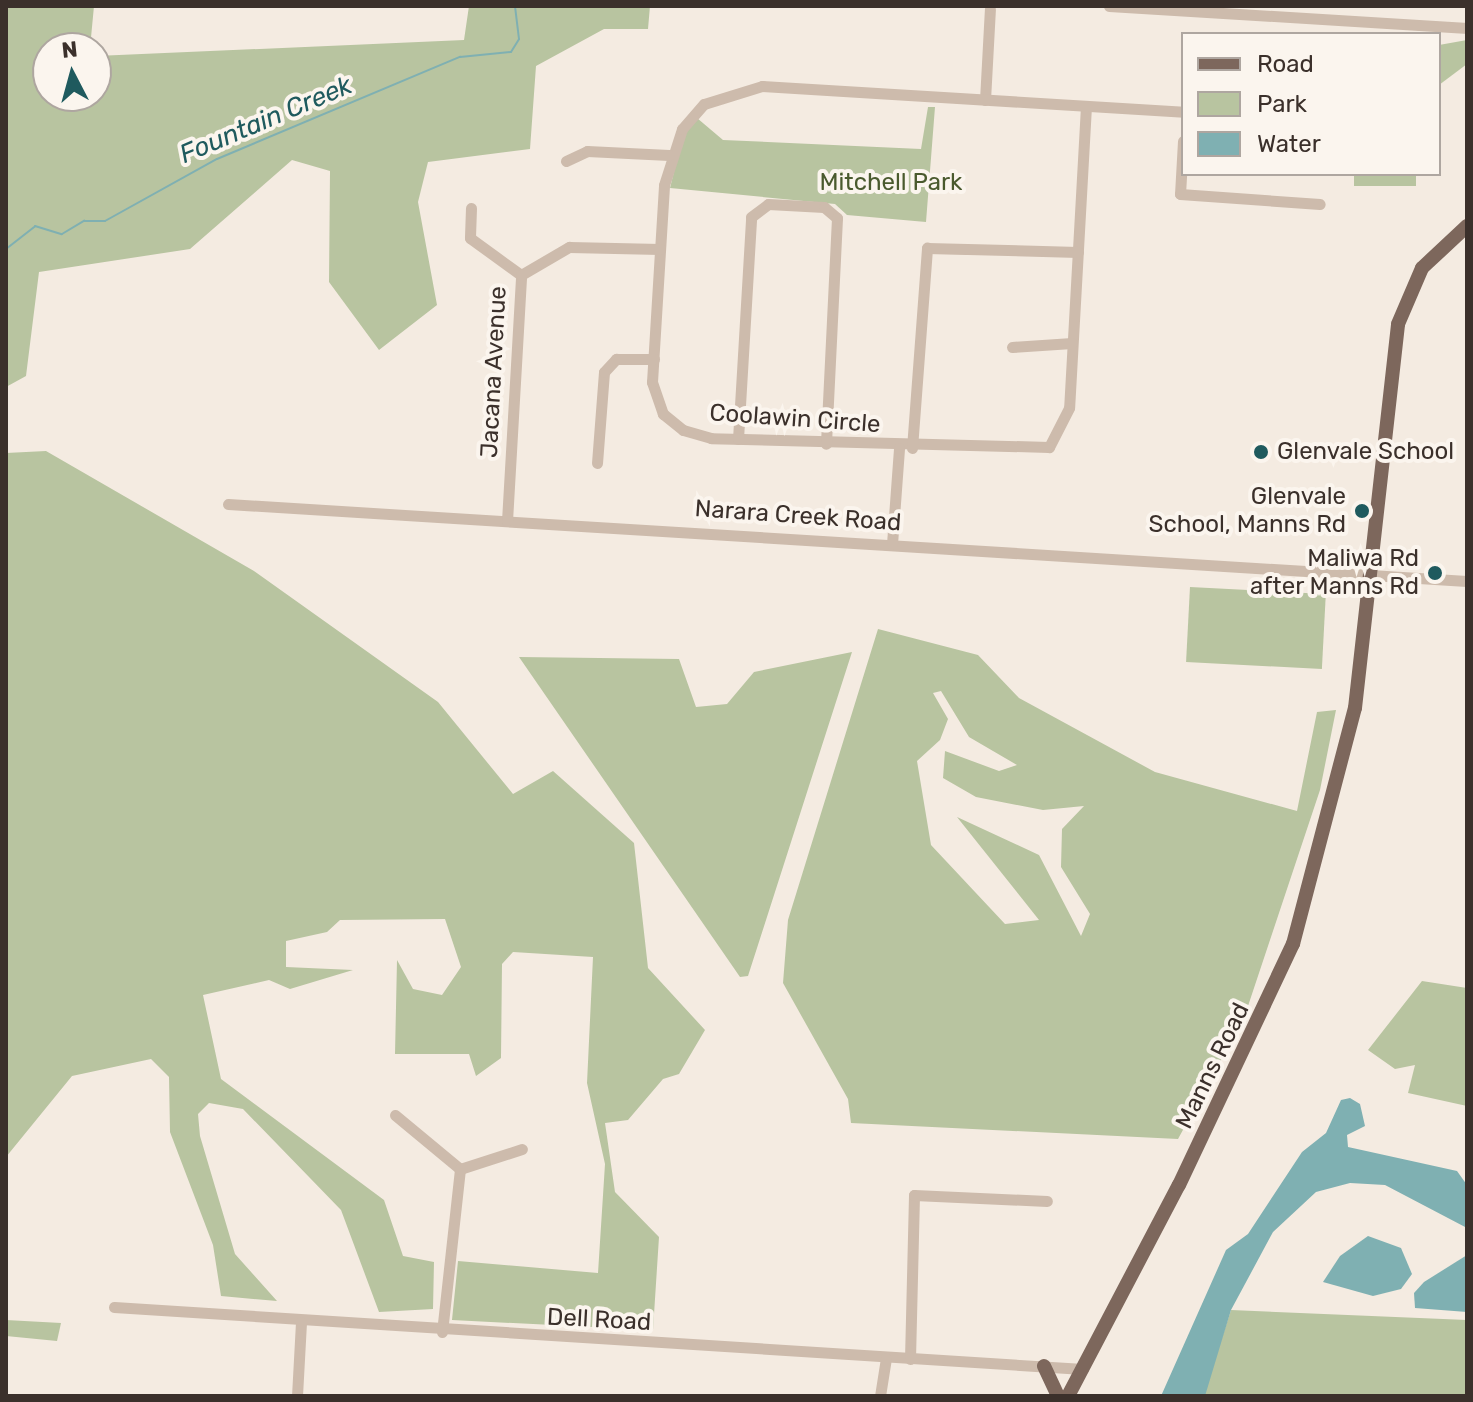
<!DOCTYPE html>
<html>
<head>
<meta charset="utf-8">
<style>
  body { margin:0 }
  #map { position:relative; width:1473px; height:1402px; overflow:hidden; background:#f4ebe1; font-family:Rubik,sans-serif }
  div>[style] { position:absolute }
  .green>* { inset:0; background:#b8c4a0; transform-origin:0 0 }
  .water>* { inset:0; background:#7fb0b2 }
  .stream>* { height:2px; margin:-1px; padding:0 1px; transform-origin:1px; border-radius:1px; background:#7fb0b2 }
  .minor>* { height:11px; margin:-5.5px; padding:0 5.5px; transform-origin:5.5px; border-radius:5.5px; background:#cdbbac }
  .major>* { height:14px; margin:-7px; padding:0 7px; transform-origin:7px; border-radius:7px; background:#7d675c }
  .dots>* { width:22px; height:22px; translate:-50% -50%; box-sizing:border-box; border:4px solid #fbf5ee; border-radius:50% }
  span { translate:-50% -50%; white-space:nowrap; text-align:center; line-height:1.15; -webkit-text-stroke:8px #fbf5ee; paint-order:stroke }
  .park-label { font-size:24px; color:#4a5a2e }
  .street-label { font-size:24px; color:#3b302b }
  .poi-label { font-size:24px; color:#3b302b }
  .left { translate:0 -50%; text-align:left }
  .right { translate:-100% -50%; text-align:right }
  .water-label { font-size:26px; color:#1f5a5e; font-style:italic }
  .frame { position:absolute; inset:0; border:8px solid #3b302b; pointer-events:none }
  .legend { position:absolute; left:1181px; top:32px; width:260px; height:144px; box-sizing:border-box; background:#fbf5ee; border:2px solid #aea6a0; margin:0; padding:10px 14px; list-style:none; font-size:24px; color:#3b302b }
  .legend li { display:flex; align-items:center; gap:16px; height:40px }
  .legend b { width:40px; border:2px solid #aea6a0 }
  .north { position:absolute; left:32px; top:32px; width:80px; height:80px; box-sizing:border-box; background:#fbf5ee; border:2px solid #aea6a0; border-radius:50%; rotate:354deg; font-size:22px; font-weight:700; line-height:32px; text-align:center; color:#3b302b }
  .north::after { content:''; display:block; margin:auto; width:28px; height:36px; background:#1f5a5e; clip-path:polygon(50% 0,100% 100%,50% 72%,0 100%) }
</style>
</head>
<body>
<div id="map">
  <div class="green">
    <div style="clip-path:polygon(6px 6px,94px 6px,90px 48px,48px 48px,48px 96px,96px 96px,96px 56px,464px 40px,469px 6px,650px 6px,648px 29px,604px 29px,536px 66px,530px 149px,428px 162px,418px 202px,437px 305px,379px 350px,329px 282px,330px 171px,292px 160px,190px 249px,39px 272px,26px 376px,6px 387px)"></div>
    <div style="clip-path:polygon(1467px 40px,1467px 64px,1439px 85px,1439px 45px)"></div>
    <div style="clip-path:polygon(928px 107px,935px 107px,926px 222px,847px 215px,835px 204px,670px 188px,684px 131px,697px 118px,723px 140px,921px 149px)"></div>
    <div style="left:1354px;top:174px;width:62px;height:12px"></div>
    <div style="clip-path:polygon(46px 451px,254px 571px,438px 702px,513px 794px,553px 771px,634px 843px,648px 968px,705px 1030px,679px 1074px,663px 1079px,628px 1120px,605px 1123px,615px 1192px,659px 1237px,653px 1330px,452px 1320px,458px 1261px,598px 1273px,605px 1164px,587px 1083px,593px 957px,513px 952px,502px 964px,501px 1058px,476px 1076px,469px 1054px,395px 1054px,397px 960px,413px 989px,442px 995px,461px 967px,445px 919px,340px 920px,327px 932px,286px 941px,286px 967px,353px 970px,290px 989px,269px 980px,203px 995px,221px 1079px,384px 1200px,403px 1256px,434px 1262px,433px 1309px,379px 1312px,341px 1210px,243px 1109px,209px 1103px,198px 1114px,200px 1136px,235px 1254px,277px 1301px,221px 1296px,213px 1245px,170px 1132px,169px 1077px,151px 1059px,72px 1076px,6px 1157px,6px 453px)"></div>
    <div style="left:1190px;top:587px;width:136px;height:75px;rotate:3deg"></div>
    <div style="clip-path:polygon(evenodd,878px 629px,978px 655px,1019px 698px,1155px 772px,1297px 811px,1317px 712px,1336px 710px,1320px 790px,1244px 1018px,1178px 1139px,851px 1123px,848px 1099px,783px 983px,788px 920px,878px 629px,941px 691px,969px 737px,1017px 765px,999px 771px,945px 751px,943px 778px,976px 797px,1043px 810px,1084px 806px,1062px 829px,1061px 867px,1090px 914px,1081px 936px,1039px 855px,957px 817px,1039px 920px,1005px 924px,931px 845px,917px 761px,940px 740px,948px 719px,933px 693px,941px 691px)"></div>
    <div style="clip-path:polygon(852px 652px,748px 976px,740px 977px,519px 657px,679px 659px,696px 707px,727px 704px,754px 672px)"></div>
    <div style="clip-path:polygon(1422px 981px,1467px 988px,1467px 1106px,1408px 1093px,1415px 1065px,1395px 1069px,1368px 1050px)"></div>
    <div style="clip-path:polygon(1231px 1310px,1467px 1320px,1467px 1396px,1203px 1396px)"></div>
    <div style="clip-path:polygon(6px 1320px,61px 1323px,57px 1341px,6px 1336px)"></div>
  </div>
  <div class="water">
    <div style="clip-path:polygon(1350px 1098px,1360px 1104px,1365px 1126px,1347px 1135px,1348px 1147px,1457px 1171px,1467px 1185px,1467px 1228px,1385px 1185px,1350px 1183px,1316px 1192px,1273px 1232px,1231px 1310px,1205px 1396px,1161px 1396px,1226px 1250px,1248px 1234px,1302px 1152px,1326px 1133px,1341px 1100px)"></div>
    <div style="clip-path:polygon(1368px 1236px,1401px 1248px,1412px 1274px,1401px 1289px,1373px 1296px,1323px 1282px,1340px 1256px)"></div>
    <div style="clip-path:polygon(1467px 1255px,1467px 1312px,1415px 1308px,1414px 1293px,1424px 1282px)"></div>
  </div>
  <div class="stream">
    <div style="left:6px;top:249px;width:37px;rotate:-38deg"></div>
    <div style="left:35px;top:226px;width:28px;rotate:17deg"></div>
    <div style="left:62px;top:234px;width:26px;rotate:-31deg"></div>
    <div style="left:84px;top:221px;width:21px"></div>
    <div style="left:105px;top:221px;width:128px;rotate:-29deg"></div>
    <div style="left:217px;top:159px;width:264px;rotate:-22.8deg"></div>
    <div style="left:460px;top:57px;width:51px;rotate:-5.6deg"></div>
    <div style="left:511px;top:52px;width:15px;rotate:-58deg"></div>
    <div style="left:519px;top:39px;width:33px;rotate:-97deg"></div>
  </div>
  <div class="minor">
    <div style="left:1109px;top:6px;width:359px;rotate:3.5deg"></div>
    <div style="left:985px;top:100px;width:91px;rotate:-86.9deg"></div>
    <div style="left:1086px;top:106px;width:302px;rotate:93.2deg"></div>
    <div style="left:1069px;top:408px;width:44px;rotate:117.1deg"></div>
    <div style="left:1049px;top:447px;width:338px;rotate:-178.5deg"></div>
    <div style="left:711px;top:438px;width:29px;rotate:-164deg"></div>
    <div style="left:683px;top:430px;width:26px;rotate:-141deg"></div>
    <div style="left:663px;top:414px;width:34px;rotate:-109deg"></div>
    <div style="left:652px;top:382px;width:197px;rotate:-86.5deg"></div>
    <div style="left:664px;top:185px;width:59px;rotate:-72.2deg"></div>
    <div style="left:682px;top:129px;width:33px;rotate:-49deg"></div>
    <div style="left:704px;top:104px;width:61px;rotate:-17.2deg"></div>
    <div style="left:762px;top:86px;width:422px;rotate:3.5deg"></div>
    <div style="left:1183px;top:141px;width:53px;rotate:93.2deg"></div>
    <div style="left:1180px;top:194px;width:140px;rotate:4.1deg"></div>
    <div style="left:566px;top:161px;width:23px;rotate:-25deg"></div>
    <div style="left:587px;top:151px;width:82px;rotate:2.8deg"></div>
    <div style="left:471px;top:208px;width:30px;rotate:92deg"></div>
    <div style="left:470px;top:238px;width:63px;rotate:36deg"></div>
    <div style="left:1012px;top:347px;width:60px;rotate:-3.8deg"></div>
    <div style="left:738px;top:439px;width:222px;rotate:-86.6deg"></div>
    <div style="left:751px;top:217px;width:21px;rotate:-37deg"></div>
    <div style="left:768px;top:204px;width:56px;rotate:3.1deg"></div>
    <div style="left:824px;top:207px;width:17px;rotate:40deg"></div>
    <div style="left:837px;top:218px;width:226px;rotate:92.8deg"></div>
    <div style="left:912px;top:448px;width:201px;rotate:-85.7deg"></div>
    <div style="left:927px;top:248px;width:151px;rotate:1.5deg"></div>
    <div style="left:597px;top:463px;width:91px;rotate:-85.6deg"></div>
    <div style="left:604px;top:372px;width:18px;rotate:-47deg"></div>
    <div style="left:616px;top:359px;width:38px"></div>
    <div style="left:228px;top:504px;width:1241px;rotate:3.56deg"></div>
    <div style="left:507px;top:521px;width:246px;rotate:-86.7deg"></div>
    <div style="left:521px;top:275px;width:56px;rotate:-30.3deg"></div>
    <div style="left:569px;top:247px;width:91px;rotate:1.3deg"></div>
    <div style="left:892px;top:544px;width:96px;rotate:-85.8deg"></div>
    <div style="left:395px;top:1115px;width:85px;rotate:39.7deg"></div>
    <div style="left:460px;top:1169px;width:164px;rotate:96.3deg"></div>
    <div style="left:460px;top:1169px;width:65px;rotate:-17.9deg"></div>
    <div style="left:114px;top:1307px;width:971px;rotate:3.66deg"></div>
    <div style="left:910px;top:1359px;width:164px;rotate:-88.6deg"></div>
    <div style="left:914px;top:1195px;width:133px;rotate:2.6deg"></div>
    <div style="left:297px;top:1396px;width:74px;rotate:-86.9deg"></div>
    <div style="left:880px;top:1396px;width:38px;rotate:-81deg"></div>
  </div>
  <div class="major">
    <div style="left:1044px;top:1366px;width:33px;rotate:65deg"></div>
    <div style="left:1068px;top:1396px;width:238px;rotate:-62.3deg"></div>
    <div style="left:1179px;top:1185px;width:267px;rotate:-64.7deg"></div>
    <div style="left:1293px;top:944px;width:244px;rotate:-75.3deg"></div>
    <div style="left:1355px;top:708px;width:386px;rotate:-83.6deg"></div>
    <div style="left:1398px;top:324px;width:61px;rotate:-66.8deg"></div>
    <div style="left:1422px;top:268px;width:62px;rotate:-43deg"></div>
  </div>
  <div class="dots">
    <div style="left:1261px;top:452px;background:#1f5a5e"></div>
    <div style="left:1362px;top:511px;background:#1f5a5e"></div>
    <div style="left:1435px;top:573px;background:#1f5a5e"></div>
  </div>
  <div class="park-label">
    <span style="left:891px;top:183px">Mitchell Park</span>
  </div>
  <div class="street-label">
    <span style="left:494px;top:372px;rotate:-87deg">Jacana Avenue</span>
    <span style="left:795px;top:419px;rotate:4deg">Coolawin Circle</span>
    <span style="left:798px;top:516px;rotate:4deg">Narara Creek Road</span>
    <span style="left:1213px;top:1066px;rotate:-64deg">Manns Road</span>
    <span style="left:599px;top:1320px;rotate:3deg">Dell Road</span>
  </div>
  <div class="poi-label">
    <span class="left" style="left:1277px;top:452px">Glenvale School</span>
    <span class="right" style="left:1346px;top:511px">Glenvale<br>School, Manns Rd</span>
    <span class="right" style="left:1419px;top:573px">Maliwa Rd<br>after Manns Rd</span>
  </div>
  <div class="water-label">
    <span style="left:266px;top:120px;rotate:-23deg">Fountain Creek</span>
  </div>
  <div class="frame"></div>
  <ul class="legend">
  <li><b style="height:10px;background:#7d675c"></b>Road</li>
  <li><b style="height:22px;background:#b8c4a0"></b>Park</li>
  <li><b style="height:22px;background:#7fb0b2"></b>Water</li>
  </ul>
  <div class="north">N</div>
</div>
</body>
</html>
